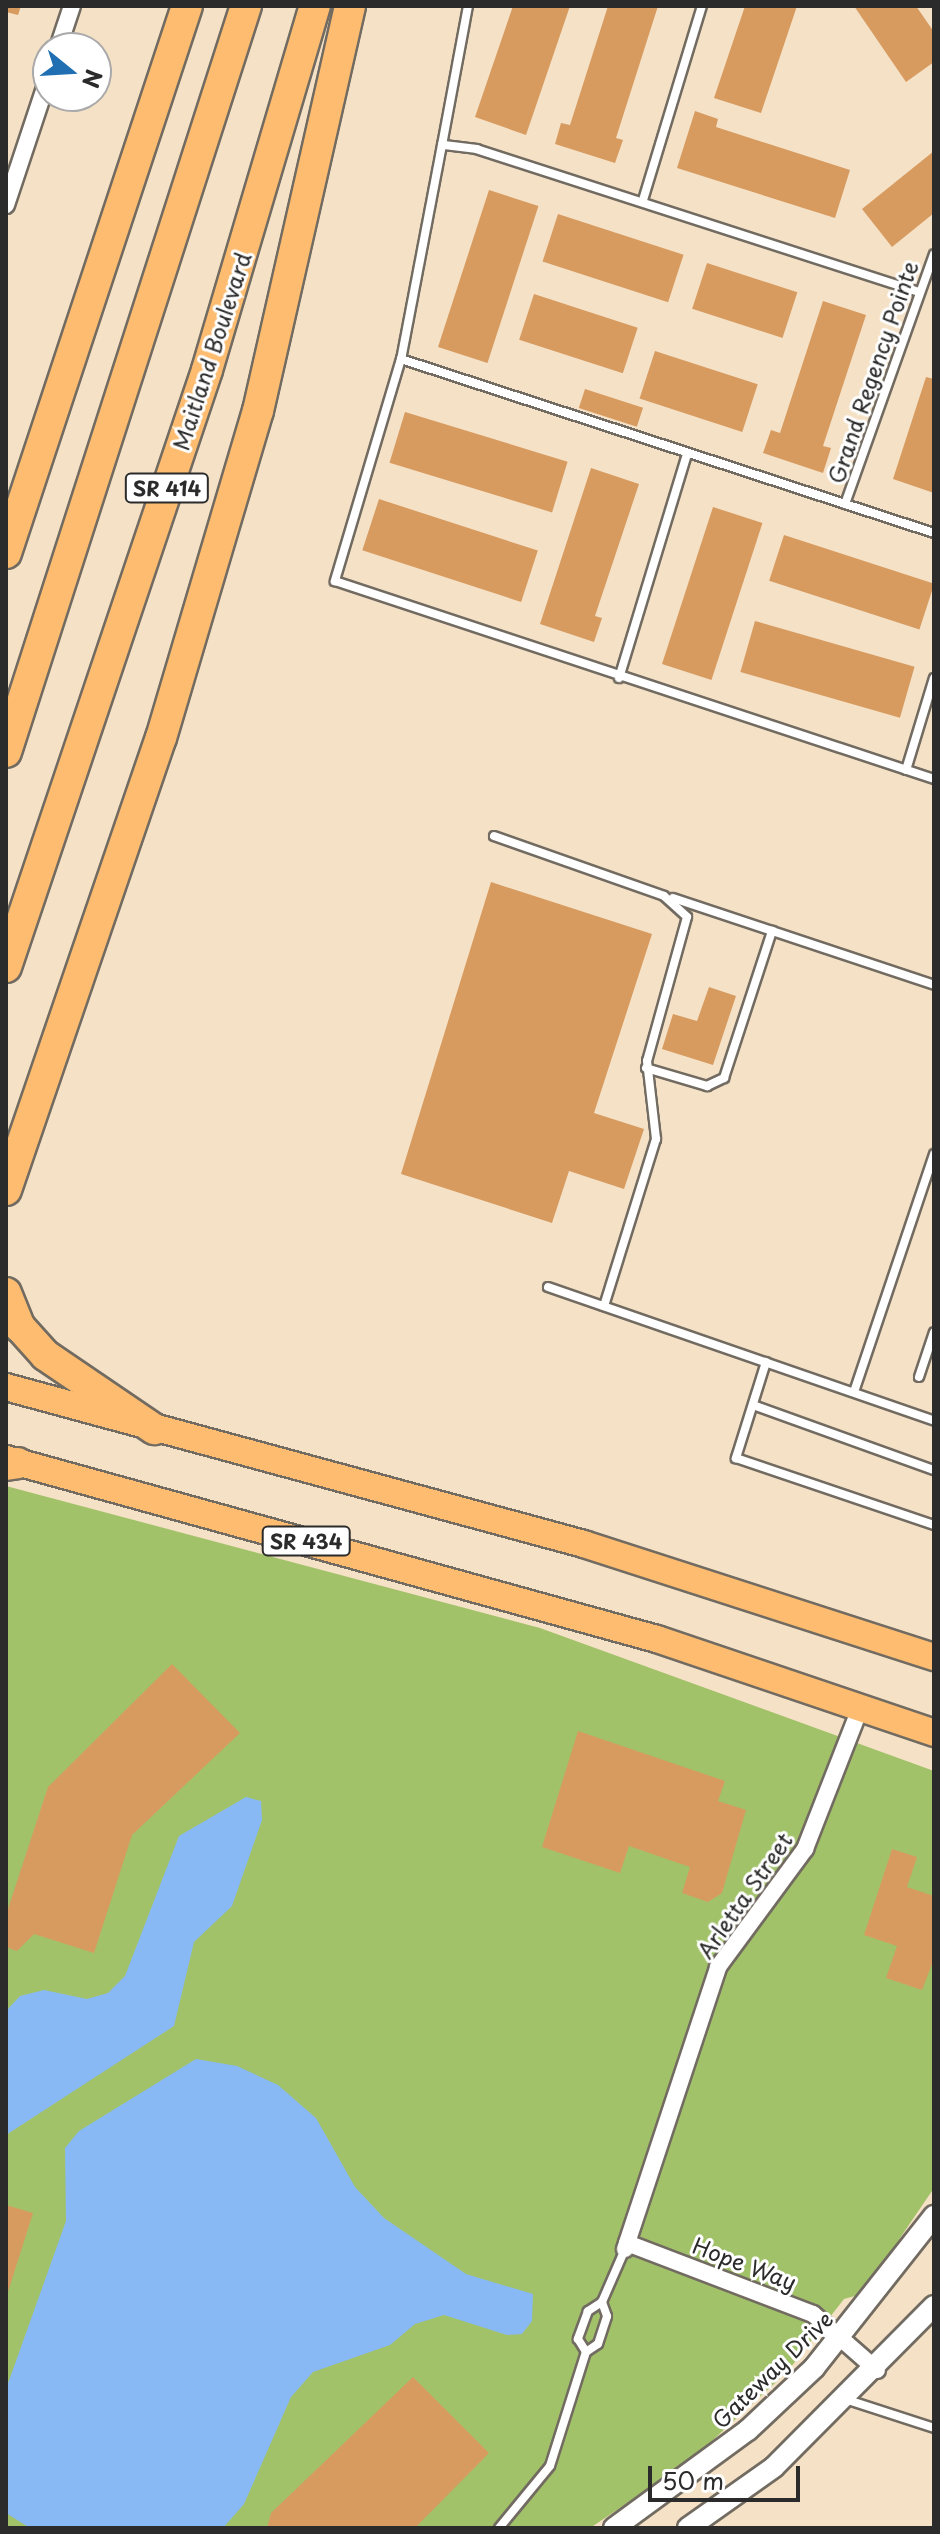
<!DOCTYPE html>
<html>
<head>
<meta charset="utf-8">
<style>
  body { margin:0 }
  #map { position:relative; width:940px; height:2534px; overflow:hidden; background:#f5e1c6; font-family:"Playpen Sans",sans-serif }
  div>[style] { position:absolute }
  .green>* { inset:0; background:#a2c26a }
  .water>* { inset:0; background:#88b9f4 }
  .building>* { inset:0; background:#d79b60; transform-origin:0 0 }
  .roads { filter:drop-shadow(2px 0 #726b61) drop-shadow(-2px 0 #726b61) drop-shadow(0 2px #726b61) drop-shadow(0 -2px #726b61) }
  .service>* { height:8px; margin:-4px; padding:0 4px; transform-origin:4px; border-radius:4px; background:#fff }
  .minor>* { height:16px; margin:-8px; padding:0 8px; transform-origin:8px; border-radius:8px; background:#fff }
  .tertiary>* { height:20px; margin:-10px; padding:0 10px; transform-origin:10px; border-radius:10px; background:#fff }
  .primary>* { height:26px; margin:-13px; padding:0 13px; transform-origin:13px; border-radius:13px; background:#fdbc6f }
  .motorway>* { height:30px; margin:-15px; padding:0 15px; transform-origin:15px; border-radius:15px; background:#fdbc6f }
  span { translate:-50% -50%; white-space:nowrap; text-align:center; line-height:1.15; -webkit-text-stroke:6px #fff; paint-order:stroke }
  .shield-label span { padding:2px 6px; background:#fff; border:2px solid; border-radius:6px; -webkit-text-stroke-width:0 }
  .shield-label { font-size:20px; color:#2b2b2b; font-weight:700 }
  .street-label { font-size:22px; color:#2b2b2b }
  .frame { position:absolute; inset:0; border:8px solid #2b2b2b; pointer-events:none }
  .north { position:absolute; left:32px; top:32px; width:80px; height:80px; box-sizing:border-box; background:#fff; border:2px solid #aaa; border-radius:50%; rotate:108deg; font-size:22px; font-weight:700; line-height:32px; text-align:center; color:#2b2b2b }
  .north::after { content:''; display:block; margin:auto; width:28px; height:36px; background:#1f6fb2; clip-path:polygon(50% 0,100% 100%,50% 72%,0 100%) }
  .scale { position:absolute; left:648px; top:2466px; width:152px; height:36px; box-sizing:border-box; border:4px solid #2b2b2b; border-top:0; padding-left:10px; font-size:24px; line-height:28px; white-space:nowrap; color:#2b2b2b; -webkit-text-stroke:6px #fff; paint-order:stroke }
</style>
</head>
<body>
<div id="map">
  <div class="green">
    <div style="clip-path:polygon(6px 1486px,540px 1628px,934px 1771px,934px 2188px,862px 2294px,844px 2299px,787px 2372px,690px 2461px,590px 2528px,6px 2528px)"></div>
  </div>
  <div class="water">
    <div style="clip-path:polygon(246px 1797px,261px 1801px,262px 1820px,232px 1906px,194px 1942px,174px 2026px,6px 2135px,6px 2011px,20px 1996px,44px 1990px,87px 1999px,108px 1993px,125px 1976px,179px 1836px)"></div>
    <div style="clip-path:polygon(196px 2059px,237px 2066px,278px 2085px,316px 2118px,355px 2187px,384px 2218px,466px 2274px,533px 2294px,532px 2321px,522px 2334px,507px 2335px,444px 2315px,415px 2324px,390px 2345px,313px 2372px,291px 2397px,244px 2504px,223px 2528px,30px 2528px,6px 2513px,6px 2389px,66px 2221px,65px 2148px,79px 2131px)"></div>
  </div>
  <div class="building">
    <div style="clip-path:polygon(6px 6px,21px 6px,18px 15px,6px 12px)"></div>
    <div style="clip-path:polygon(513px 6px,570px 6px,526px 135px,475px 117px)"></div>
    <div style="clip-path:polygon(608px 6px,658px 6px,616px 138px,623px 140px,615px 163px,555px 144px,561px 123px,570px 125px)"></div>
    <div style="clip-path:polygon(745px 6px,797px 6px,761px 113px,714px 98px)"></div>
    <div style="clip-path:polygon(854px 6px,916px 6px,934px 32px,934px 62px,906px 82px)"></div>
    <div style="clip-path:polygon(695px 111px,718px 119px,716px 127px,850px 170px,835px 218px,677px 168px)"></div>
    <div style="clip-path:polygon(934px 151px,934px 213px,892px 247px,862px 209px)"></div>
    <div style="left:489px;top:190px;width:52px;height:165px;rotate:18deg"></div>
    <div style="left:558px;top:214px;width:132px;height:50px;rotate:18deg"></div>
    <div style="left:707px;top:263px;width:95px;height:48px;rotate:18deg"></div>
    <div style="left:534px;top:294px;width:109px;height:48px;rotate:18deg"></div>
    <div style="clip-path:polygon(823px 301px,866px 315px,823px 446px,831px 448px,823px 473px,763px 453px,771px 430px,780px 433px)"></div>
    <div style="left:655px;top:351px;width:108px;height:50px;rotate:18deg"></div>
    <div style="clip-path:polygon(926px 377px,934px 379px,934px 493px,893px 479px)"></div>
    <div style="left:585px;top:389px;width:61px;height:20px;rotate:18deg"></div>
    <div style="left:405px;top:412px;width:170px;height:53px;rotate:17deg"></div>
    <div style="clip-path:polygon(591px 468px,639px 484px,595px 616px,602px 618px,594px 642px,540px 624px)"></div>
    <div style="left:379px;top:499px;width:167px;height:54px;rotate:18deg"></div>
    <div style="left:713px;top:507px;width:52px;height:165px;rotate:18deg"></div>
    <div style="left:784px;top:535px;width:158px;height:48px;rotate:18deg"></div>
    <div style="left:755px;top:621px;width:166px;height:53px;rotate:16deg"></div>
    <div style="clip-path:polygon(491px 882px,652px 934px,594px 1113px,644px 1129px,624px 1189px,569px 1171px,552px 1223px,401px 1174px)"></div>
    <div style="clip-path:polygon(709px 987px,736px 996px,713px 1065px,662px 1049px,673px 1014px,697px 1021px)"></div>
    <div style="clip-path:polygon(172px 1664px,240px 1733px,132px 1835px,94px 1953px,34px 1934px,17px 1951px,6px 1947px,6px 1915px,48px 1787px)"></div>
    <div style="clip-path:polygon(578px 1731px,725px 1781px,718px 1801px,746px 1810px,722px 1893px,708px 1902px,682px 1893px,690px 1867px,629px 1846px,620px 1873px,542px 1847px)"></div>
    <div style="clip-path:polygon(892px 1849px,917px 1857px,907px 1887px,934px 1896px,934px 1959px,922px 1990px,886px 1978px,897px 1946px,864px 1935px)"></div>
    <div style="clip-path:polygon(6px 2205px,33px 2213px,7px 2295px,6px 2295px)"></div>
    <div style="clip-path:polygon(413px 2377px,489px 2453px,415px 2528px,267px 2528px,271px 2513px)"></div>
  </div>
  <div class="roads">
    <div class="service">
      <div style="left:442px;top:145px;width:141px;rotate:-79.4deg"></div>
      <div style="left:643px;top:200px;width:203px;rotate:-73.1deg"></div>
      <div style="left:919px;top:292px;width:465px;rotate:-162.1deg"></div>
      <div style="left:477px;top:149px;width:35px;rotate:-173deg"></div>
      <div style="left:442px;top:145px;width:218px;rotate:100.8deg"></div>
      <div style="left:401px;top:359px;width:232px;rotate:106.6deg"></div>
      <div style="left:335px;top:581px;width:631px;rotate:18.29deg"></div>
      <div style="left:401px;top:359px;width:561px;rotate:18.08deg"></div>
      <div style="left:845px;top:504px;width:265px;rotate:-70.4deg"></div>
      <div style="left:619px;top:678px;width:234px;rotate:-73.1deg"></div>
      <div style="left:906px;top:770px;width:96px;rotate:-73.1deg"></div>
      <div style="left:494px;top:836px;width:180px;rotate:19.4deg"></div>
      <div style="left:664px;top:896px;width:31px;rotate:42deg"></div>
      <div style="left:687px;top:917px;width:149px;rotate:105.5deg"></div>
      <div style="left:647px;top:1061px;width:79px;rotate:83.4deg"></div>
      <div style="left:656px;top:1139px;width:175px;rotate:107.3deg"></div>
      <div style="left:673px;top:898px;width:275px;rotate:18.4deg"></div>
      <div style="left:646px;top:1068px;width:64px;rotate:16.4deg"></div>
      <div style="left:707px;top:1086px;width:19px;rotate:-25deg"></div>
      <div style="left:724px;top:1078px;width:155px;rotate:-71.9deg"></div>
      <div style="left:548px;top:1287px;width:409px;rotate:19.1deg"></div>
      <div style="left:766px;top:1362px;width:101px;rotate:107.4deg"></div>
      <div style="left:736px;top:1458px;width:209px;rotate:18.7deg"></div>
      <div style="left:919px;top:1377px;width:47px;rotate:-71.6deg"></div>
      <div style="left:854px;top:1392px;width:251px;rotate:-71.4deg"></div>
      <div style="left:753px;top:1405px;width:192px;rotate:19.8deg"></div>
      <div style="left:602px;top:2302px;width:17px;rotate:147deg"></div>
      <div style="left:588px;top:2311px;width:30px;rotate:110deg"></div>
      <div style="left:578px;top:2339px;width:15px;rotate:58deg"></div>
      <div style="left:586px;top:2352px;width:14px;rotate:-34deg"></div>
      <div style="left:598px;top:2344px;width:29px;rotate:-72deg"></div>
      <div style="left:607px;top:2316px;width:15px;rotate:-110deg"></div>
      <div style="left:602px;top:2302px;width:58px;rotate:-66.5deg"></div>
      <div style="left:848px;top:2400px;width:90px;rotate:18deg"></div>
      <div style="left:499px;top:2528px;width:80px;rotate:-50.6deg"></div>
      <div style="left:550px;top:2466px;width:120px;rotate:-72.5deg"></div>
    </div>
    <div class="minor">
      <div style="left:58px;top:48px;width:44px;rotate:-71.6deg"></div>
      <div style="left:6px;top:205px;width:133px;rotate:-71.6deg"></div>
      <div style="left:627px;top:2243px;width:199px;rotate:20.9deg"></div>
      <div style="left:813px;top:2314px;width:85px;rotate:41.2deg"></div>
      <div style="left:625px;top:2249px;width:297px;rotate:-71.7deg"></div>
      <div style="left:718px;top:1967px;width:147px;rotate:-53.6deg"></div>
      <div style="left:805px;top:1849px;width:154px;rotate:-68.6deg"></div>
    </div>
    <div class="tertiary">
      <div style="left:614px;top:2528px;width:166px;rotate:-36.2deg"></div>
      <div style="left:748px;top:2430px;width:91px;rotate:-43.2deg"></div>
      <div style="left:814px;top:2368px;width:194px;rotate:-51.7deg"></div>
      <div style="left:688px;top:2528px;width:105px;rotate:-35.3deg"></div>
      <div style="left:774px;top:2467px;width:227px;rotate:-45.2deg"></div>
    </div>
    <div class="primary">
      <div style="left:6px;top:1387px;width:599px;rotate:15.2deg"></div>
      <div style="left:584px;top:1544px;width:368px;rotate:17.9deg"></div>
      <div style="left:6px;top:1459px;width:675px;rotate:15.46deg"></div>
      <div style="left:657px;top:1639px;width:293px;rotate:18.7deg"></div>
    </div>
    <div class="motorway">
      <div style="left:6px;top:553px;width:576px;rotate:-71.69deg"></div>
      <div style="left:6px;top:752px;width:784px;rotate:-72.17deg"></div>
      <div style="left:6px;top:967px;width:630px;rotate:-71.39deg"></div>
      <div style="left:207px;top:370px;width:380px;rotate:-73.5deg"></div>
      <div style="left:6px;top:1190px;width:478px;rotate:-71.1deg"></div>
      <div style="left:161px;top:738px;width:341px;rotate:-73.5deg"></div>
      <div style="left:258px;top:411px;width:415px;rotate:-77.2deg"></div>
      <div style="left:6px;top:1293px;width:37px;rotate:68deg"></div>
      <div style="left:20px;top:1327px;width:38px;rotate:48deg"></div>
      <div style="left:45px;top:1355px;width:132px;rotate:34.2deg"></div>
      <div style="left:6px;top:1465px;width:12px;rotate:-9deg"></div>
    </div>
  </div>
  <div class="shield-label">
    <span style="left:167px;top:488px">SR 414</span>
    <span style="left:306px;top:1541px">SR 434</span>
  </div>
  <div class="street-label">
    <span style="left:211px;top:351px;rotate:-72deg">Maitland Boulevard</span>
    <span style="left:872px;top:372px;rotate:-71deg">Grand Regency Pointe</span>
    <span style="left:744px;top:1895px;rotate:-55deg">Arletta Street</span>
    <span style="left:745px;top:2263px;rotate:21deg">Hope Way</span>
    <span style="left:772px;top:2369px;rotate:-44deg">Gateway Drive</span>
  </div>
  <div class="frame"></div>
  <div class="north">N</div>
  <div class="scale">50 m</div>
</div>
</body>
</html>
